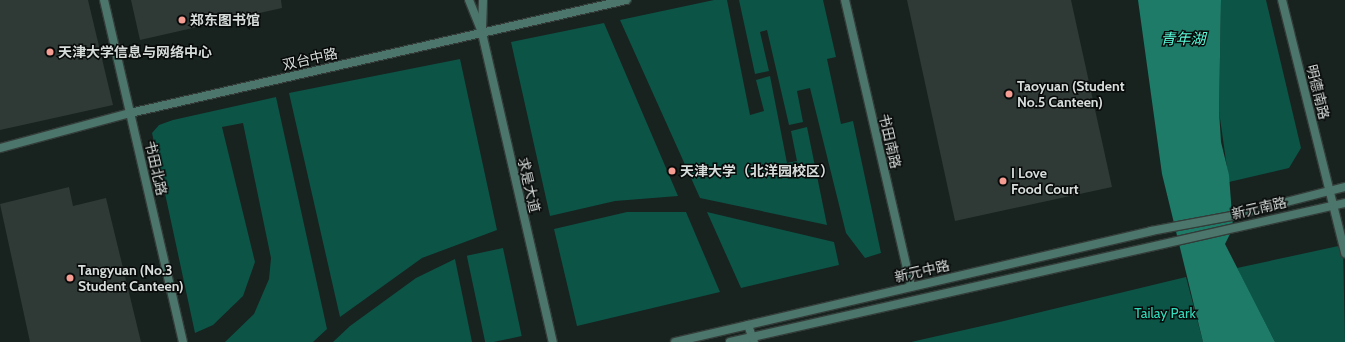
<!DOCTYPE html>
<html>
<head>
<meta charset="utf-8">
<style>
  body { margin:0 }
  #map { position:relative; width:1345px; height:342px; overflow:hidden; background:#18221f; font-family:Cabin,"Noto Sans SC",sans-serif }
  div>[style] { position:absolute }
  .green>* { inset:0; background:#0c5446; transform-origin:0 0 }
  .water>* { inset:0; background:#1e7b68 }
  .building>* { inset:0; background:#2f3936 }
  .roads { filter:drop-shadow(1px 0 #333c39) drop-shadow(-1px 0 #333c39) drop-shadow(0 1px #333c39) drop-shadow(0 -1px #333c39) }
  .pedestrian>* { height:8px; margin:-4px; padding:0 4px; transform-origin:4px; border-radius:4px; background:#4c766b }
  .minor>* { height:8px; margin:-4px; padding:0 4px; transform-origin:4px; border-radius:4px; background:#4c766b }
  .tertiary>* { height:8px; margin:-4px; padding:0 4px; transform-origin:4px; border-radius:4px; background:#4c766b }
  .dots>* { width:11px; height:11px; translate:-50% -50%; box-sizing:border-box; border:2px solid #070a09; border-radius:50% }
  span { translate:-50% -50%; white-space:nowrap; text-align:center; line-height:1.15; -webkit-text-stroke:3px #070a09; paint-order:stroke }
  .poi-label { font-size:14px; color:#d6dcda; font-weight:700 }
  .left { translate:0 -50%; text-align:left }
  .street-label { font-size:14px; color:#d6dcda }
  .park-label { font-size:14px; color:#30dcbc }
  .water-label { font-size:15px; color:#59f8d7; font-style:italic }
</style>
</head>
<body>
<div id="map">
  <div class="green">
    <div style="clip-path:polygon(714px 0,727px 0,750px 115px,764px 111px,756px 80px,770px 76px,787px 163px,797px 161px,791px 131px,807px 127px,827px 225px,700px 198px,620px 20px)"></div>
    <div style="clip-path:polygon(739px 0,823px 0,836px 57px,827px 59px,841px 124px,853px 121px,881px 253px,865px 258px,846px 233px,810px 88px,797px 91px,803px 122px,789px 125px,767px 30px,760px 32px,769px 71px,755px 74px)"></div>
    <div style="clip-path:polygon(1221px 0,1266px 0,1301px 148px,1289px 168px,1229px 182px,1219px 111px)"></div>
    <div style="clip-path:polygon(604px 23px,678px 196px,615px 201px,550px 216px,511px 42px)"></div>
    <div style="clip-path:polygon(460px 59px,497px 230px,422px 258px,340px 317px,289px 93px)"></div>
    <div style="clip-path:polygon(276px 97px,327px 329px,313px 342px,225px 342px,254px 314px,269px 279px,271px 258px,243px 123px,222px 127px,255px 262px,243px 296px,213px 325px,195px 333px,152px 133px,159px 125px,173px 120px)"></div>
    <div style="clip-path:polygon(627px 212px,686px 212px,720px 292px,577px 326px,554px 229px)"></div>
    <div style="clip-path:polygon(707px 212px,834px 242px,839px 265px,741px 288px)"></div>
    <div style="clip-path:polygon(1343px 245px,1345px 342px,1275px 342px,1237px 268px)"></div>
    <div style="left:503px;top:248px;width:90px;height:37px;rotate:78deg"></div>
    <div style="clip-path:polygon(455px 259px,472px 342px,333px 342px,350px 326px,416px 278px)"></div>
    <div style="clip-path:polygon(1186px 277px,1203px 342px,911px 342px,1004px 321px)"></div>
  </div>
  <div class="water">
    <div style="clip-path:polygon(1138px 0,1221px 0,1219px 111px,1221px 142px,1229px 175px,1233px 228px,1225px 244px,1275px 342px,1203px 342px,1162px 174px)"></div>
  </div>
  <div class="building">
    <div style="clip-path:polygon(0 0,88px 0,113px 105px,0 130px)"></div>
    <div style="clip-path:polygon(131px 0,281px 0,282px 8px,140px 40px)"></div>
    <div style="clip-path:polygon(907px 0,1071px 0,1112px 187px,955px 221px)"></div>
    <div style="clip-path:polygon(69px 187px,73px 206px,106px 198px,141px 342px,30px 342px,0 204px)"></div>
  </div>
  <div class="roads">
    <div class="pedestrian">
      <div style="left:469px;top:0;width:35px;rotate:68deg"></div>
      <div style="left:482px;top:33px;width:317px;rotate:77.1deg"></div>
      <div style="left:482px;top:29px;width:29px;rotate:-88deg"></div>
      <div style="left:748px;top:325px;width:18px;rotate:71deg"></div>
    </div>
    <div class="minor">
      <div style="left:104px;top:0;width:351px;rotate:77deg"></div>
      <div style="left:845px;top:0;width:294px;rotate:77deg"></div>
      <div style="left:1282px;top:0;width:261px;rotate:76deg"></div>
      <div style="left:0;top:148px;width:135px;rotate:-15.1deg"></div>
      <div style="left:130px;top:113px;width:509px;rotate:-12.83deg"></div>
    </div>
    <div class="tertiary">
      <div style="left:675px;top:342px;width:489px;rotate:-13.1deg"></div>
      <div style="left:1151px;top:231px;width:82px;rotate:-10.5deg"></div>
      <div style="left:1232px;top:216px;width:117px;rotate:-14.4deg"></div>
      <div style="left:730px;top:342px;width:631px;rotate:-12.74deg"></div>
    </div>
  </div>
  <div class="dots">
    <div style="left:182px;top:20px;background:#f59c93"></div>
    <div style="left:50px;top:52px;background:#f59c93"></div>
    <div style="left:1009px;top:94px;background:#f59c93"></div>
    <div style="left:672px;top:171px;background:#f59c93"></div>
    <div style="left:1003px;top:181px;background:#f59c93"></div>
    <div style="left:70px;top:278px;background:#f59c93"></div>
  </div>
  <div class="poi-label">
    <span class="left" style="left:190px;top:20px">郑东图书馆</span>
    <span class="left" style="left:58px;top:52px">天津大学信息与网络中心</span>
    <span class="left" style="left:1017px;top:94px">Taoyuan (Student<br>No.5 Canteen)</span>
    <span class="left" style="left:680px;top:171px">天津大学（北洋园校区）</span>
    <span class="left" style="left:1011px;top:181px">I Love<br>Food Court</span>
    <span class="left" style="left:78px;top:278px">Tangyuan (No.3<br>Student Canteen)</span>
  </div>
  <div class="street-label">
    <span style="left:310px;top:59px;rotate:-13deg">双台中路</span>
    <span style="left:1318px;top:92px;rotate:76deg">明德南路</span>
    <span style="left:890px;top:141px;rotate:77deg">书田南路</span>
    <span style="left:156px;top:168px;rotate:77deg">书田北路</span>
    <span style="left:529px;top:185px;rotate:77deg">求是大道</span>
    <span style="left:1259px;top:208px;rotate:-13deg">新元南路</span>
    <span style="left:922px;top:271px;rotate:-13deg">新元中路</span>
  </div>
  <div class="park-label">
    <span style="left:1165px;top:313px">Tailay Park</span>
  </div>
  <div class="water-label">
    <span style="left:1183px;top:40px">青年湖</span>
  </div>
</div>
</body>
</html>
